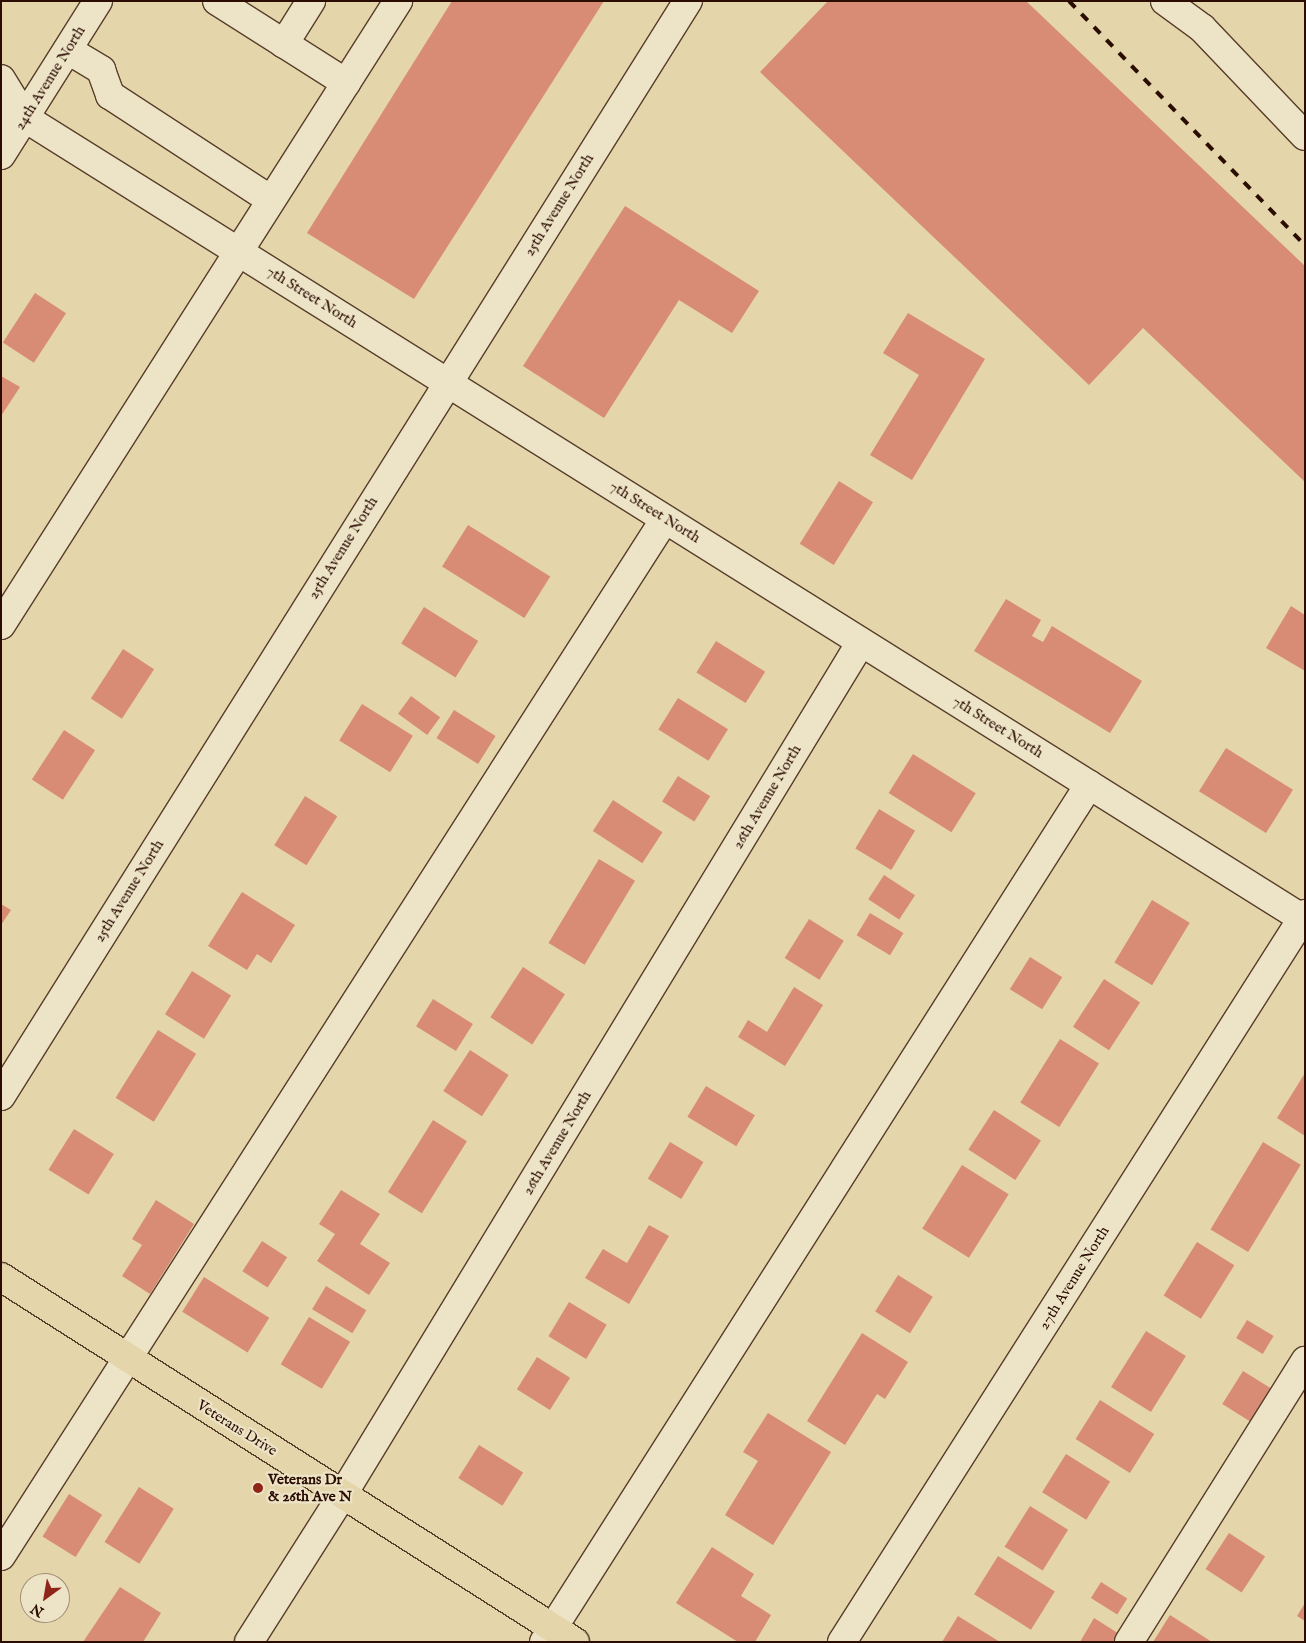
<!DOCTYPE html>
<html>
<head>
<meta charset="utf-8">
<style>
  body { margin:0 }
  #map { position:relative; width:1306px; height:1643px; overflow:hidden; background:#e4d5aa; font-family:"IM FELL English",serif }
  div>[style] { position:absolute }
  .building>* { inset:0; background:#d88c76; transform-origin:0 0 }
  .roads { filter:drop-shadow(1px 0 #583e2a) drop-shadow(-1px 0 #583e2a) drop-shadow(0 1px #583e2a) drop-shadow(0 -1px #583e2a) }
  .minor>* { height:28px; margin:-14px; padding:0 14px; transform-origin:14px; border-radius:14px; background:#ede4c8 }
  .major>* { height:28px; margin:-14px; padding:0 14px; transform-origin:14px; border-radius:14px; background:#e4d5aa }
  .rail>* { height:4px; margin-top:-2px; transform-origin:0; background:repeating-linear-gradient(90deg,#2a0c00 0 9px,transparent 0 18px) }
  .dots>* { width:14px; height:14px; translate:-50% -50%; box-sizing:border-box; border:2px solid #ede4c8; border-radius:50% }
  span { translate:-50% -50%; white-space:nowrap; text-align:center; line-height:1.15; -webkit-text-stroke:4.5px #ede4c8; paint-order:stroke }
  .street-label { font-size:15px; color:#2a0c00 }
  .poi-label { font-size:15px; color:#2a0c00; font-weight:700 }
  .left { translate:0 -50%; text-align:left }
  .frame { position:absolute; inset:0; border:2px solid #2a0c00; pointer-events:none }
  .north { position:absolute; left:20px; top:1573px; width:50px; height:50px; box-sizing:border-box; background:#ede4c8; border:1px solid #9f8e78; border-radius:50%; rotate:212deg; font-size:14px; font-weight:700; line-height:20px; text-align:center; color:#2a0c00 }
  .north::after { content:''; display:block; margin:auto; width:18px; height:22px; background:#8f2418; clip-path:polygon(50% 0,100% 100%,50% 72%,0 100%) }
</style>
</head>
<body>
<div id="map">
  <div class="building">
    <div style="clip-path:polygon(452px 1px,604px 1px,414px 299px,307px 233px)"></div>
    <div style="clip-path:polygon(828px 1px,1026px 1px,1305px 266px,1305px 482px,1143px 328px,1089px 385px,760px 72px)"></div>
    <div style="clip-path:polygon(625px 206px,759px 291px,732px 333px,679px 300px,604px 418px,523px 366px)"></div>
    <div style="left:35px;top:293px;width:37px;height:59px;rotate:33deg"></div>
    <div style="clip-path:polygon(908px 313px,985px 359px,912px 480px,870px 455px,919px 375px,883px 353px)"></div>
    <div style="clip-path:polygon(1px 376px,20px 387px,1px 416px)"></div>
    <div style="left:839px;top:481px;width:40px;height:74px;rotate:32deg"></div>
    <div style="left:468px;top:525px;width:97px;height:49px;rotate:32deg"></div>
    <div style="clip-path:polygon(1006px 599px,1041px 620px,1032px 636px,1043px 642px,1052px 626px,1142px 681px,1110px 733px,974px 651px)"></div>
    <div style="clip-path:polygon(1291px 606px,1305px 615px,1305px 671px,1266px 648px)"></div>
    <div style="left:424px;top:607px;width:64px;height:43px;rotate:32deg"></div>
    <div style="left:716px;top:641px;width:58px;height:37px;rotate:32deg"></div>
    <div style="left:123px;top:649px;width:37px;height:59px;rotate:33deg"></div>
    <div style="left:411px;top:696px;width:36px;height:22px;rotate:36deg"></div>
    <div style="left:678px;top:698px;width:59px;height:37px;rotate:32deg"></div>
    <div style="left:362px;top:704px;width:60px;height:43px;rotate:32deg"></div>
    <div style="left:454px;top:710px;width:49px;height:33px;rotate:32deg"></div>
    <div style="left:64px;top:730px;width:37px;height:59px;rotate:33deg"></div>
    <div style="left:1226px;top:748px;width:79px;height:51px;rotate:32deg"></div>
    <div style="left:913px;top:754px;width:74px;height:46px;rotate:32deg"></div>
    <div style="left:678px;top:776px;width:38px;height:30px;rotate:32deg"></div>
    <div style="left:305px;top:796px;width:38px;height:58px;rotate:32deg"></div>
    <div style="left:613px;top:800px;width:59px;height:37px;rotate:33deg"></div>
    <div style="left:879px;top:809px;width:42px;height:46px;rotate:31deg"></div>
    <div style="left:599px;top:859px;width:42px;height:98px;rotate:31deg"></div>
    <div style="left:884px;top:875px;width:37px;height:29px;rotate:33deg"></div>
    <div style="clip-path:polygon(242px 892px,295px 925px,271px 963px,257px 954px,247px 970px,208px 946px)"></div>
    <div style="left:1152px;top:900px;width:44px;height:73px;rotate:31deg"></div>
    <div style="clip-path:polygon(1px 904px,11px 910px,1px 925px)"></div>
    <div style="left:870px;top:913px;width:39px;height:26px;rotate:31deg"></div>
    <div style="left:809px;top:919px;width:41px;height:46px;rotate:32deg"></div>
    <div style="left:1030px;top:957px;width:38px;height:38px;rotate:32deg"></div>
    <div style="left:523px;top:967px;width:50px;height:60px;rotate:33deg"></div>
    <div style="left:192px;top:971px;width:46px;height:51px;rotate:32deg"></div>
    <div style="left:1104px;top:979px;width:43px;height:57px;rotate:33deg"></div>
    <div style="clip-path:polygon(794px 987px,823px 1005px,785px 1066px,738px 1037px,748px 1020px,767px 1032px)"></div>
    <div style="left:433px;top:999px;width:47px;height:32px;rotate:32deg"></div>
    <div style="left:158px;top:1030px;width:45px;height:80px;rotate:32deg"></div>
    <div style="left:1060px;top:1039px;width:46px;height:75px;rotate:32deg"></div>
    <div style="left:470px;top:1050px;width:46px;height:49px;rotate:33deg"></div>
    <div style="clip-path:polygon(1305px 1073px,1305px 1136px,1277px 1118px)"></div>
    <div style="left:706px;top:1086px;width:57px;height:36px;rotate:31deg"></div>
    <div style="left:994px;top:1110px;width:56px;height:47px;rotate:33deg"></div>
    <div style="left:433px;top:1120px;width:40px;height:85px;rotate:32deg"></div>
    <div style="left:74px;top:1129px;width:47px;height:48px;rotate:32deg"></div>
    <div style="left:670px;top:1142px;width:39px;height:43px;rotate:31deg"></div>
    <div style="left:1263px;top:1142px;width:44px;height:102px;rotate:31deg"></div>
    <div style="left:962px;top:1165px;width:55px;height:75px;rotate:32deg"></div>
    <div style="clip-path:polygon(341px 1190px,380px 1214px,360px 1244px,390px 1263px,369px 1295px,317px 1261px,335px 1234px,319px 1224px)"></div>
    <div style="clip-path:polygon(156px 1200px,194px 1224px,150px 1294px,122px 1276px,142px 1245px,132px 1239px)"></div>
    <div style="clip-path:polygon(649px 1225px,669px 1236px,629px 1304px,585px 1278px,603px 1249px,627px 1263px)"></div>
    <div style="left:262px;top:1241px;width:30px;height:36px;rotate:33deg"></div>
    <div style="left:1197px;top:1242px;width:44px;height:63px;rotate:32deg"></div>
    <div style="left:898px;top:1275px;width:41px;height:43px;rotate:32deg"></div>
    <div style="left:204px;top:1277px;width:77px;height:41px;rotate:32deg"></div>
    <div style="left:326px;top:1286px;width:47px;height:27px;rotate:31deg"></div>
    <div style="left:569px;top:1302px;width:44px;height:40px;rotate:31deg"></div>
    <div style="left:309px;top:1317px;width:48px;height:55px;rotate:31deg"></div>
    <div style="left:1247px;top:1320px;width:31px;height:21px;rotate:31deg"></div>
    <div style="left:1146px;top:1331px;width:47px;height:66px;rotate:32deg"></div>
    <div style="clip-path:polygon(862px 1333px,908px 1362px,885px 1399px,877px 1394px,845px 1445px,807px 1421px)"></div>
    <div style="left:537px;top:1357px;width:39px;height:38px;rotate:32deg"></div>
    <div style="left:1243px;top:1371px;width:38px;height:39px;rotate:32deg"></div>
    <div style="left:1100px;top:1400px;width:64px;height:46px;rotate:32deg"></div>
    <div style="clip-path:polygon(768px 1413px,831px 1452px,773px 1545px,725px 1515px,758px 1461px,743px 1452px)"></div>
    <div style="left:479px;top:1445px;width:52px;height:39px;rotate:32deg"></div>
    <div style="left:1066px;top:1454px;width:52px;height:45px;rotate:32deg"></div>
    <div style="left:139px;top:1487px;width:41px;height:65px;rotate:32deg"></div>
    <div style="left:69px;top:1494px;width:39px;height:50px;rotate:32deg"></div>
    <div style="left:1030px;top:1506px;width:45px;height:48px;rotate:32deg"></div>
    <div style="left:1229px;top:1533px;width:43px;height:43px;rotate:33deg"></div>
    <div style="clip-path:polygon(712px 1547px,754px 1574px,741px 1596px,771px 1615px,755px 1642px,738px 1642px,676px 1603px)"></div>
    <div style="left:998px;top:1556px;width:67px;height:45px;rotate:32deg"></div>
    <div style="left:1101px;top:1582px;width:31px;height:19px;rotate:32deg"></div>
    <div style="clip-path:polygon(120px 1587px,161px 1613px,143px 1642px,83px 1642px)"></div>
    <div style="clip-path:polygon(1305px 1603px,1305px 1621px,1297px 1616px)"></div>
    <div style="clip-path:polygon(1170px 1615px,1212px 1642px,1153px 1642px)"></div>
    <div style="clip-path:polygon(958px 1616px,1000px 1642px,942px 1642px)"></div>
    <div style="clip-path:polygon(1094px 1618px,1124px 1637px,1121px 1642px,1080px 1642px)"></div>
  </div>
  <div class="roads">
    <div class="minor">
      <div style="left:217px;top:1px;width:153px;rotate:32.4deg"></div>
      <div style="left:1165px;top:1px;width:46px;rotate:36.1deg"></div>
      <div style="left:1202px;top:28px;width:149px;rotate:46.4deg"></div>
      <div style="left:284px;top:44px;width:51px;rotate:-57.9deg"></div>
      <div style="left:68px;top:50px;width:39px;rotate:31deg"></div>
      <div style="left:101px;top:70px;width:27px;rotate:70deg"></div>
      <div style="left:110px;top:95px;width:192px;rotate:33.1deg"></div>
      <div style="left:1px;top:79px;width:46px;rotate:58.4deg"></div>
      <div style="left:1px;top:114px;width:24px;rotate:9deg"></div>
      <div style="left:25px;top:118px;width:1510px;rotate:32.07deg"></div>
      <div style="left:1px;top:155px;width:182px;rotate:-57.8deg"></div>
      <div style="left:1px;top:625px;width:740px;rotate:-57.53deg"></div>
      <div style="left:1px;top:1096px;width:1293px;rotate:-57.9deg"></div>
      <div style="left:1px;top:1556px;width:1231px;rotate:-57.37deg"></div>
      <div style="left:249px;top:1642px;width:175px;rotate:-57.6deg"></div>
      <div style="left:343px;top:1494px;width:997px;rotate:-58.7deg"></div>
      <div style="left:544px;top:1642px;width:1016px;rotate:-57.55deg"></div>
      <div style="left:842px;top:1642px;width:863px;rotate:-57.54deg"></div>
      <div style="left:1129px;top:1642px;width:332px;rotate:-57.9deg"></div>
    </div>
    <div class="major">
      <div style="left:1px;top:1277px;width:680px;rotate:32.45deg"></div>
    </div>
  </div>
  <div class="rail">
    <div style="left:1069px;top:1px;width:339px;rotate:46deg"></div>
  </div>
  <div class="dots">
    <div style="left:258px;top:1488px;background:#8f2418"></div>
  </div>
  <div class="street-label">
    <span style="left:50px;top:78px;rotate:-58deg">24th Avenue North</span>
    <span style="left:559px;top:205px;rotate:-58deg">25th Avenue North</span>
    <span style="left:312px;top:297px;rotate:32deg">7th Street North</span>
    <span style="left:655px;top:512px;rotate:32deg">7th Street North</span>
    <span style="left:343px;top:548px;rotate:-58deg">25th Avenue North</span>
    <span style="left:998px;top:727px;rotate:32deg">7th Street North</span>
    <span style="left:767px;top:797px;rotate:-59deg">26th Avenue North</span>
    <span style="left:129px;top:891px;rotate:-58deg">25th Avenue North</span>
    <span style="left:557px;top:1143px;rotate:-59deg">26th Avenue North</span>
    <span style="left:1074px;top:1278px;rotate:-58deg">27th Avenue North</span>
    <span style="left:237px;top:1428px;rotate:32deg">Veterans Drive</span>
  </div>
  <div class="poi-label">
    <span class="left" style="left:268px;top:1488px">Veterans Dr<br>&amp; 26th Ave N</span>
  </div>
  <div class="frame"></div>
  <div class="north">N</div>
</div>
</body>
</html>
